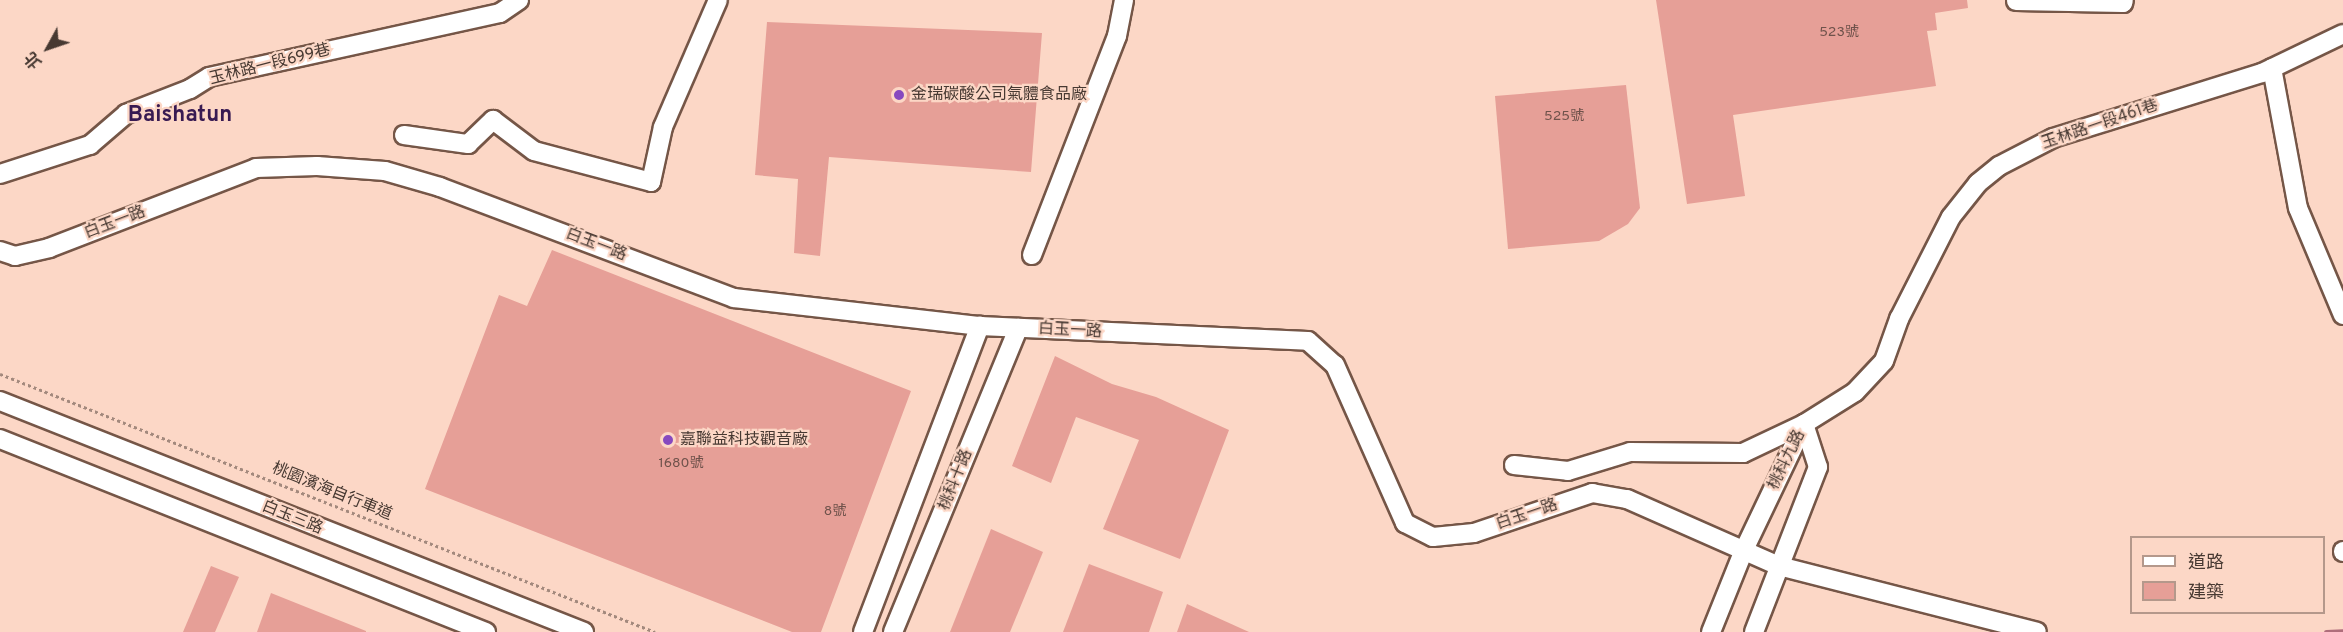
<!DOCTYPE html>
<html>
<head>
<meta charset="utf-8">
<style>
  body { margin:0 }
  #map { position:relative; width:2343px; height:632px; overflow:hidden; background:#fcd7c6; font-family:Overpass,"Noto Sans TC",sans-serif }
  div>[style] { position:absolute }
  .stream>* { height:5px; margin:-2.5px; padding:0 2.5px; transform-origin:2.5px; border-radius:2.5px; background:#af6d7b }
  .building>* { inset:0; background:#e69f97 }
  .path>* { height:3px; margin-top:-1.5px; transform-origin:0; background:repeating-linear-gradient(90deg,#a3897d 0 3px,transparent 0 6px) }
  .roads { filter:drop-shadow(2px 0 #755647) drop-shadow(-2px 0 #755647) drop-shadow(0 2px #755647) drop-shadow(0 -2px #755647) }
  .minor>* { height:18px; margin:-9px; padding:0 9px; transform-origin:9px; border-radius:9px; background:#fff }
  .dots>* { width:16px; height:16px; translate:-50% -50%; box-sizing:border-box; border:3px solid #fcd7c6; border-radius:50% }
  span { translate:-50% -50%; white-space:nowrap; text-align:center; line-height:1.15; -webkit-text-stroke:4.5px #fcd7c6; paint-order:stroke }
  .number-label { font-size:14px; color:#6f524b }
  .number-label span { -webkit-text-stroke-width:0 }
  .street-label { font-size:16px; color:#473932 }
  .poi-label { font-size:16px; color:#473932 }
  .left { translate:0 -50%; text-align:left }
  .district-label { font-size:22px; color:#381a52; font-weight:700 }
  .legend { position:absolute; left:2130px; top:536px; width:195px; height:78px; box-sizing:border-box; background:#fcd7c6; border:2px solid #b4988b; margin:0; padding:8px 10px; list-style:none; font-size:18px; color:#473932 }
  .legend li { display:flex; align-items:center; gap:12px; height:30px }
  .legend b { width:30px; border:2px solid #b4988b }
  .north { position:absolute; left:18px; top:18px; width:60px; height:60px; -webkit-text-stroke:4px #fcd7c6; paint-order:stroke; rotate:230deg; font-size:16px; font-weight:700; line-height:24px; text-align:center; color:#473932 }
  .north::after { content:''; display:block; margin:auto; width:21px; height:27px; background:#473932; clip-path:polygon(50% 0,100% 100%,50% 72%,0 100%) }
</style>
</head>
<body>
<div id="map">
  <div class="stream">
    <div style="left:2326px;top:632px;width:17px;rotate:-3deg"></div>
  </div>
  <div class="building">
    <div style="clip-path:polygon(1656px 0,1967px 0,1968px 8px,1935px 13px,1937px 30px,1927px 31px,1936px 86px,1733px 115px,1745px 196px,1687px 204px)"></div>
    <div style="clip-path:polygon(767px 22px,1042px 33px,1031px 172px,829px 157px,820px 256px,794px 253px,798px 179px,755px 175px)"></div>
    <div style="clip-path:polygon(1626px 85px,1640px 208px,1628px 224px,1599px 241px,1508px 249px,1495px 96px)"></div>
    <div style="clip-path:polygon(552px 250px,911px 391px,821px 632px,792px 632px,425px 489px,499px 295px,527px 306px)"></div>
    <div style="clip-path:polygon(1055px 356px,1112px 384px,1156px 397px,1229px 430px,1180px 559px,1103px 529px,1139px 440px,1076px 417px,1051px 483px,1012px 466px)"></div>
    <div style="clip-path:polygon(991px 529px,1043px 552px,1010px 632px,950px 632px)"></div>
    <div style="clip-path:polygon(1089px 564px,1163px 592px,1149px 632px,1063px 632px)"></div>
    <div style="clip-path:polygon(211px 566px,239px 577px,215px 632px,183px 632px)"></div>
    <div style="clip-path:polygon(271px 593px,366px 631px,366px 632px,257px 632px)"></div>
    <div style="clip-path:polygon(1187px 604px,1249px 632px,1177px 632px)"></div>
  </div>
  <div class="path">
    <div style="left:0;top:374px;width:704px;rotate:21.5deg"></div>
  </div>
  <div class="roads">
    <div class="minor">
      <div style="left:2016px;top:1px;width:107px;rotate:1.1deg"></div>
      <div style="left:2123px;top:3px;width:3px;rotate:-72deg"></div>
      <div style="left:2272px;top:68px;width:142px;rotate:79.5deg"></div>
      <div style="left:2298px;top:208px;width:116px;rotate:67.2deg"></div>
      <div style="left:404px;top:135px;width:65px;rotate:8deg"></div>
      <div style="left:468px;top:144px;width:35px;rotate:-44deg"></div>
      <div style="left:493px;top:120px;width:51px;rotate:37.1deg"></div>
      <div style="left:534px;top:151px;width:121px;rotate:14.8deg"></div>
      <div style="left:651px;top:182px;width:56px;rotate:-77.7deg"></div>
      <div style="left:663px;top:127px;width:138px;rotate:-66.6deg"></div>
      <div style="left:0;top:174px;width:95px;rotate:-17.9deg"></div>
      <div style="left:90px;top:145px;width:48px;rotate:-40.7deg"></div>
      <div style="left:126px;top:114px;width:69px;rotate:-21.3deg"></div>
      <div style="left:190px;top:89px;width:22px;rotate:-32deg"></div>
      <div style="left:209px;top:77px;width:298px;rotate:-12.4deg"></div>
      <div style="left:500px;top:13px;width:23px;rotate:-34deg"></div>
      <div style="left:0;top:251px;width:16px;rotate:18deg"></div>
      <div style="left:15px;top:256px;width:35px;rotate:-13deg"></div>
      <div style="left:49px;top:248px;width:222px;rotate:-21.1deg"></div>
      <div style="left:256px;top:168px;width:61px;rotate:-1.9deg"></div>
      <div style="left:317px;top:166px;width:68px;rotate:4.2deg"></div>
      <div style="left:385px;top:171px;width:57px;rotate:16.2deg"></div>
      <div style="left:440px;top:187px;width:314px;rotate:20.7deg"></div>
      <div style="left:734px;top:298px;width:248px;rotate:6.5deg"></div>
      <div style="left:980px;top:326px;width:328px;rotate:2.6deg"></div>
      <div style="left:1308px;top:341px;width:36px;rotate:42deg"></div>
      <div style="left:1335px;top:365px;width:173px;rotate:66.1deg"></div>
      <div style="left:1405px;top:523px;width:31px;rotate:27deg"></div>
      <div style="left:1433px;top:537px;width:41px;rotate:-5.6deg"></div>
      <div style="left:1474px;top:533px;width:125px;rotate:-18.7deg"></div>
      <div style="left:1592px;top:493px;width:36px;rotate:10deg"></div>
      <div style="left:1627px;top:499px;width:166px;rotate:23.8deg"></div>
      <div style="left:1779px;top:566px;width:266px;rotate:14.3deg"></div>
      <div style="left:1032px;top:255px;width:235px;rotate:-68.8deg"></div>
      <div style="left:1117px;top:36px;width:37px;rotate:-79deg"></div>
      <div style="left:0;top:401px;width:628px;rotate:21.58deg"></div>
      <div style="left:0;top:439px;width:523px;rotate:21.66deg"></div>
      <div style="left:1514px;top:465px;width:54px;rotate:6.3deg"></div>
      <div style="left:1568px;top:471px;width:65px;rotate:-17deg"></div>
      <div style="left:1630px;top:452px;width:113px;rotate:0.5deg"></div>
      <div style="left:1743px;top:453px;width:68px;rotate:-25.4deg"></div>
      <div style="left:1804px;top:424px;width:60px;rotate:-32.1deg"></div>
      <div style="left:1855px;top:392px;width:42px;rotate:-46.9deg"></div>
      <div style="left:1884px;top:361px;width:45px;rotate:-70.3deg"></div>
      <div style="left:1899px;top:319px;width:114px;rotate:-63deg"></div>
      <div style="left:1951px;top:217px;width:43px;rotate:-51.5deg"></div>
      <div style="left:1978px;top:183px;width:27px;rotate:-39deg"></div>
      <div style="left:1999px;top:166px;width:61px;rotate:-27.4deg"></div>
      <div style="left:2053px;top:138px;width:219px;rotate:-17.3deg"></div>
      <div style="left:2262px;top:73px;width:90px;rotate:-25.7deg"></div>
      <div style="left:2343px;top:551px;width:1px;rotate:90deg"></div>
      <div style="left:863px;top:632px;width:328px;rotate:-69.1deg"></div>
      <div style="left:893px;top:632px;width:329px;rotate:-67.6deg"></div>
      <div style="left:1711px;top:632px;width:88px;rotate:-68.1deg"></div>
      <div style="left:1744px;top:550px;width:140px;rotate:-64.5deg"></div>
      <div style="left:1754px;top:632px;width:177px;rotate:-68.8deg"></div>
      <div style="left:1818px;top:467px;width:45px;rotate:-108deg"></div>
    </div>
  </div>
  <div class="dots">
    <div style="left:899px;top:95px;background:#8749bf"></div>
    <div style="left:668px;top:440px;background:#8749bf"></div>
  </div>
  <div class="number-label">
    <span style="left:1839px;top:33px">523號</span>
    <span style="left:1564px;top:117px">525號</span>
    <span style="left:681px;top:464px">1680號</span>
    <span style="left:835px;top:512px">8號</span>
  </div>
  <div class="street-label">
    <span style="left:270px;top:65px;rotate:-14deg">玉林路一段699巷</span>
    <span style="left:2100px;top:125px;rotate:-19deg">玉林路一段461巷</span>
    <span style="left:115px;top:223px;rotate:-21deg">白玉一路</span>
    <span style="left:596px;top:245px;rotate:21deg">白玉一路</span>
    <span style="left:1070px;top:331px;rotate:3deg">白玉一路</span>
    <span style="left:1787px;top:460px;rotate:-64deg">桃科九路</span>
    <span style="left:956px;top:480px;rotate:-68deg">桃科十路</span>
    <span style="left:332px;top:492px;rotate:22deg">桃園濱海自行車道</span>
    <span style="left:1527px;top:515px;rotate:-19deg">白玉一路</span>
    <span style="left:292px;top:518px;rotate:22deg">白玉三路</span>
  </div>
  <div class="poi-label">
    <span class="left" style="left:911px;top:95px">金瑞碳酸公司氣體食品廠</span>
    <span class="left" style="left:680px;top:440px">嘉聯益科技觀音廠</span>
  </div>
  <div class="district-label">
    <span style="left:180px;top:116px">Baishatun</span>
  </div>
  <ul class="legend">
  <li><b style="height:8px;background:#fff"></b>道路</li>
  <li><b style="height:16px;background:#e69f97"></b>建築</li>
  </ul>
  <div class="north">北</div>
</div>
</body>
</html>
